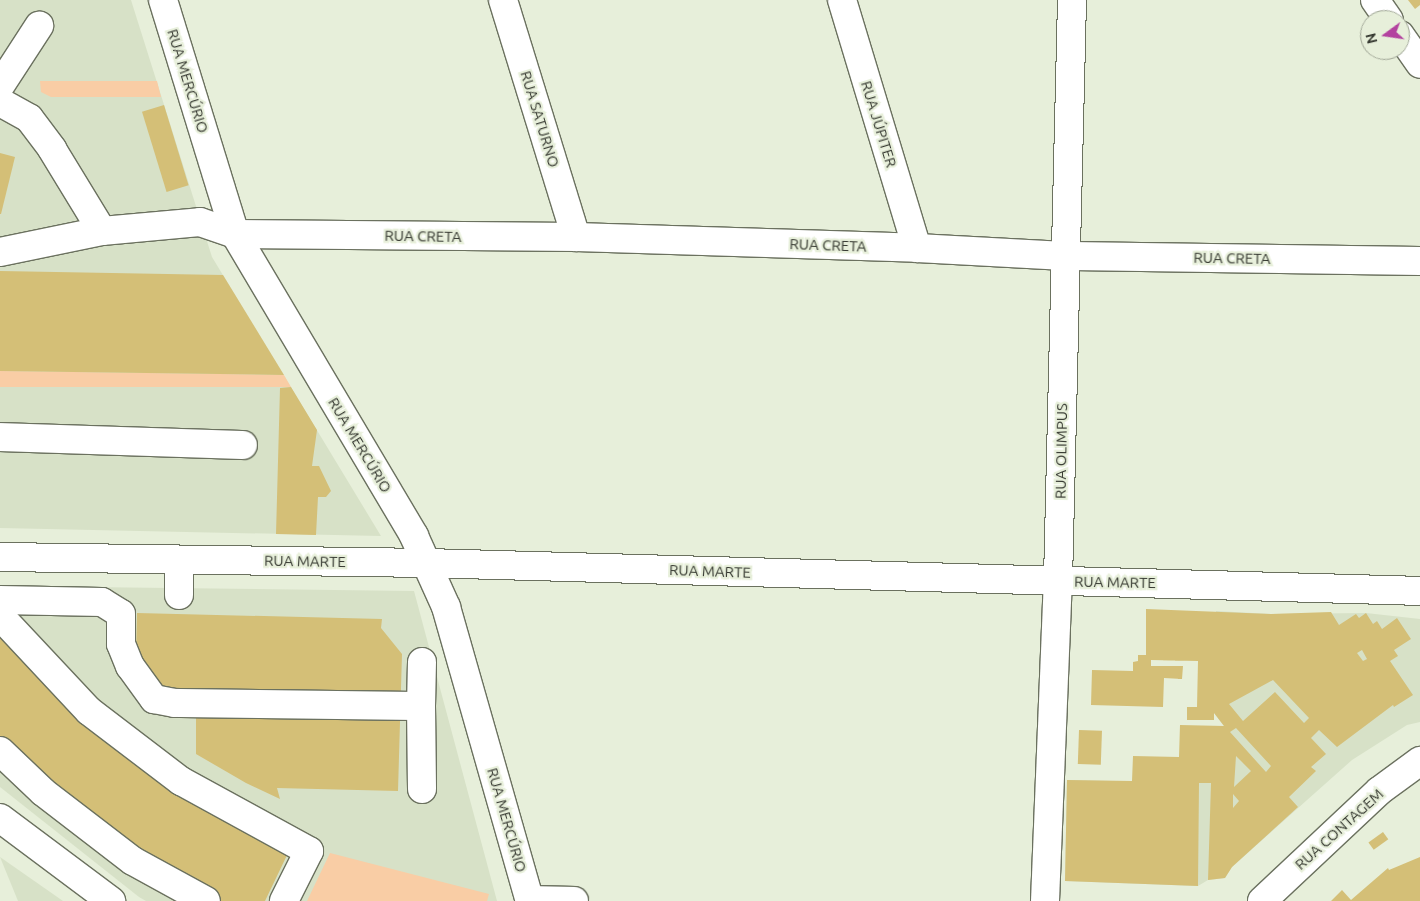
<!DOCTYPE html>
<html>
<head>
<meta charset="utf-8">
<style>
  body { margin:0 }
  #map { position:relative; width:1420px; height:901px; overflow:hidden; background:#e7efda; font-family:Ubuntu,sans-serif }
  div>[style] { position:absolute }
  .built>* { inset:0; background:#d7e1c7 }
  .green>* { inset:0; background:#f9cda5 }
  .building>* { inset:0; background:#d4bf77; transform-origin:0 0 }
  .roads { filter:drop-shadow(1px 0 #6b715f) drop-shadow(-1px 0 #6b715f) drop-shadow(0 1px #6b715f) drop-shadow(0 -1px #6b715f) }
  .minor>* { height:28px; margin:-14px; padding:0 14px; transform-origin:14px; border-radius:14px; background:#fff }
  span { translate:-50% -50%; white-space:nowrap; text-align:center; line-height:1.15; -webkit-text-stroke:4.5px #e7efda; paint-order:stroke }
  .street-label { font-size:15px; color:#363931 }
  .north { position:absolute; left:1360px; top:10px; width:50px; height:50px; box-sizing:border-box; background:#e7efda; border:1px solid #a0a696; border-radius:50%; rotate:256deg; font-size:14px; font-weight:700; line-height:20px; text-align:center; color:#363931 }
  .north::after { content:''; display:block; margin:auto; width:18px; height:22px; background:#b3429f; clip-path:polygon(50% 0,100% 100%,50% 72%,0 100%) }
</style>
</head>
<body>
<div id="map">
  <div class="built">
    <div style="clip-path:polygon(0 0,131px 0,212px 257px,381px 536px,0 528px)"></div>
    <div style="clip-path:polygon(0 586px,414px 591px,497px 901px,146px 901px,139px 897px,0 787px)"></div>
    <div style="clip-path:polygon(1216px 611px,1271px 614px,1366px 613px,1420px 619px,1420px 722px,1407px 725px,1352px 760px,1232px 867px,1225px 878px,1208px 880px,1198px 886px,1065px 881px,1067px 780px,1199px 783px,1212px 726px,1224px 726px,1214px 713px)"></div>
    <div style="clip-path:polygon(0 857px,63px 901px,18px 901px)"></div>
  </div>
  <div class="green">
    <div style="clip-path:polygon(40px 81px,157px 81px,161px 97px,51px 97px,41px 92px)"></div>
    <div style="clip-path:polygon(0 371px,284px 375px,291px 387px,0 387px)"></div>
    <div style="clip-path:polygon(330px 853px,489px 894px,487px 901px,307px 901px)"></div>
  </div>
  <div class="building">
    <div style="clip-path:polygon(1408px 0,1420px 0,1420px 5px,1415px 9px)"></div>
    <div style="left:164px;top:105px;width:84px;height:23px;rotate:73deg"></div>
    <div style="clip-path:polygon(0 153px,15px 157px,1px 214px,0 214px)"></div>
    <div style="clip-path:polygon(0 271px,223px 275px,284px 375px,0 371px)"></div>
    <div style="clip-path:polygon(291px 387px,317px 430px,312px 466px,319px 466px,331px 491px,326px 497px,318px 497px,316px 535px,276px 534px,280px 388px)"></div>
    <div style="clip-path:polygon(evenodd,1146px 609px,1271px 614px,1331px 612px,1339px 625px,1356px 614px,1359px 618px,1366px 613px,1373px 624px,1377px 621px,1382px 629px,1397px 618px,1411px 639px,1394px 650px,1398px 656px,1390px 661px,1413px 695px,1394px 707px,1393px 705px,1337px 747px,1319px 730px,1311px 738px,1326px 754px,1311px 767px,1316px 771px,1289px 797px,1298px 807px,1232px 867px,1225px 878px,1208px 880px,1211px 783px,1199px 783px,1198px 886px,1065px 881px,1067px 780px,1132px 781px,1133px 756px,1179px 757px,1180px 725px,1224px 726px,1214px 713px,1214px 720px,1187px 720px,1187px 707px,1197px 707px,1198px 661px,1151px 660px,1151px 666px,1183px 666px,1182px 679px,1164px 678px,1163px 707px,1091px 705px,1092px 670px,1133px 671px,1133px 662px,1138px 661px,1138px 655px,1146px 655px,1146px 609px,1362px 650px,1367px 659px,1363px 661px,1357px 653px,1362px 650px,1146px 609px,1273px 680px,1309px 718px,1304px 723px,1275px 692px,1243px 721px,1229px 704px,1273px 680px,1146px 609px,1236px 728px,1271px 766px,1266px 772px,1230px 732px,1236px 728px,1146px 609px,1236px 756px,1251px 771px,1234px 787px,1236px 756px,1146px 609px,1233px 794px,1239px 801px,1233px 808px,1233px 794px)"></div>
    <div style="clip-path:polygon(137px 613px,382px 619px,381px 628px,402px 654px,398px 791px,277px 788px,280px 799px,246px 783px,196px 754px,196px 714px,156px 689px,136px 653px)"></div>
    <div style="clip-path:polygon(0 637px,82px 720px,195px 805px,289px 851px,265px 901px,221px 901px,167px 874px,0 744px)"></div>
    <div style="left:1079px;top:730px;width:23px;height:34px;rotate:2deg"></div>
    <div style="left:1383px;top:832px;width:9px;height:18px;rotate:54deg"></div>
    <div style="clip-path:polygon(1420px 857px,1420px 901px,1331px 901px,1342px 890px,1351px 900px,1388px 868px,1389px 870px)"></div>
  </div>
  <div class="roads">
    <div class="minor">
      <div style="left:163px;top:0;width:245px;rotate:72.9deg"></div>
      <div style="left:235px;top:234px;width:351px;rotate:59.3deg"></div>
      <div style="left:414px;top:536px;width:78px;rotate:65.7deg"></div>
      <div style="left:446px;top:607px;width:306px;rotate:74.1deg"></div>
      <div style="left:503px;top:0;width:248px;rotate:72.9deg"></div>
      <div style="left:842px;top:0;width:259px;rotate:73.2deg"></div>
      <div style="left:1375px;top:0;width:24px;rotate:55deg"></div>
      <div style="left:1400px;top:35px;width:35px;rotate:55deg"></div>
      <div style="left:0;top:86px;width:72px;rotate:-57deg"></div>
      <div style="left:0;top:102px;width:33px;rotate:29deg"></div>
      <div style="left:29px;top:118px;width:39px;rotate:53deg"></div>
      <div style="left:52px;top:149px;width:96px;rotate:58.6deg"></div>
      <div style="left:0;top:252px;width:104px;rotate:-11.6deg"></div>
      <div style="left:102px;top:231px;width:98px;rotate:-5.2deg"></div>
      <div style="left:200px;top:222px;width:37px;rotate:19deg"></div>
      <div style="left:235px;top:234px;width:341px;rotate:0.5deg"></div>
      <div style="left:576px;top:237px;width:341px;rotate:1.8deg"></div>
      <div style="left:917px;top:248px;width:148px;rotate:3.1deg"></div>
      <div style="left:1065px;top:256px;width:355px;rotate:0.8deg"></div>
      <div style="left:0;top:437px;width:243px;rotate:1.9deg"></div>
      <div style="left:0;top:557px;width:426px;rotate:0.8deg"></div>
      <div style="left:426px;top:563px;width:994px;rotate:1.61deg"></div>
      <div style="left:179px;top:560px;width:35px;rotate:90deg"></div>
      <div style="left:0;top:600px;width:102px;rotate:1.1deg"></div>
      <div style="left:102px;top:602px;width:22px;rotate:32deg"></div>
      <div style="left:121px;top:614px;width:30px;rotate:90deg"></div>
      <div style="left:121px;top:644px;width:24px;rotate:68deg"></div>
      <div style="left:130px;top:666px;width:41px;rotate:54deg"></div>
      <div style="left:154px;top:699px;width:21px;rotate:11deg"></div>
      <div style="left:175px;top:703px;width:246px;rotate:0.7deg"></div>
      <div style="left:421px;top:706px;width:83px;rotate:89.3deg"></div>
      <div style="left:0;top:616px;width:130px;rotate:46.9deg"></div>
      <div style="left:89px;top:711px;width:116px;rotate:37.3deg"></div>
      <div style="left:181px;top:781px;width:146px;rotate:28.7deg"></div>
      <div style="left:309px;top:851px;width:56px;rotate:116.6deg"></div>
      <div style="left:421px;top:706px;width:44px;rotate:-88.7deg"></div>
      <div style="left:0;top:751px;width:59px;rotate:43.6deg"></div>
      <div style="left:43px;top:792px;width:113px;rotate:37.5deg"></div>
      <div style="left:133px;top:861px;width:83px;rotate:28.7deg"></div>
      <div style="left:0;top:818px;width:139px;rotate:36.8deg"></div>
      <div style="left:530px;top:900px;width:44px;rotate:1.3deg"></div>
      <div style="left:1045px;top:901px;width:320px;rotate:-87.7deg"></div>
      <div style="left:1058px;top:581px;width:581px;rotate:-88.62deg"></div>
      <div style="left:1262px;top:901px;width:161px;rotate:-43.2deg"></div>
      <div style="left:1379px;top:791px;width:51px;rotate:-36.2deg"></div>
    </div>
  </div>
  <div class="street-label">
    <span style="left:188px;top:81px;rotate:73deg">RUA MERCÚRIO</span>
    <span style="left:540px;top:119px;rotate:73deg">RUA SATURNO</span>
    <span style="left:879px;top:124px;rotate:73deg">RUA JÚPITER</span>
    <span style="left:423px;top:236px;rotate:1deg">RUA CRETA</span>
    <span style="left:828px;top:245px;rotate:2deg">RUA CRETA</span>
    <span style="left:1232px;top:258px;rotate:1deg">RUA CRETA</span>
    <span style="left:360px;top:445px;rotate:59deg">RUA MERCÚRIO</span>
    <span style="left:1061px;top:451px;rotate:-89deg">RUA OLIMPUS</span>
    <span style="left:305px;top:561px;rotate:1deg">RUA MARTE</span>
    <span style="left:710px;top:571px;rotate:2deg">RUA MARTE</span>
    <span style="left:1115px;top:582px;rotate:1deg">RUA MARTE</span>
    <span style="left:507px;top:820px;rotate:74deg">RUA MERCÚRIO</span>
    <span style="left:1339px;top:829px;rotate:-42deg">RUA CONTAGEM</span>
  </div>
  <div class="north">N</div>
</div>
</body>
</html>
